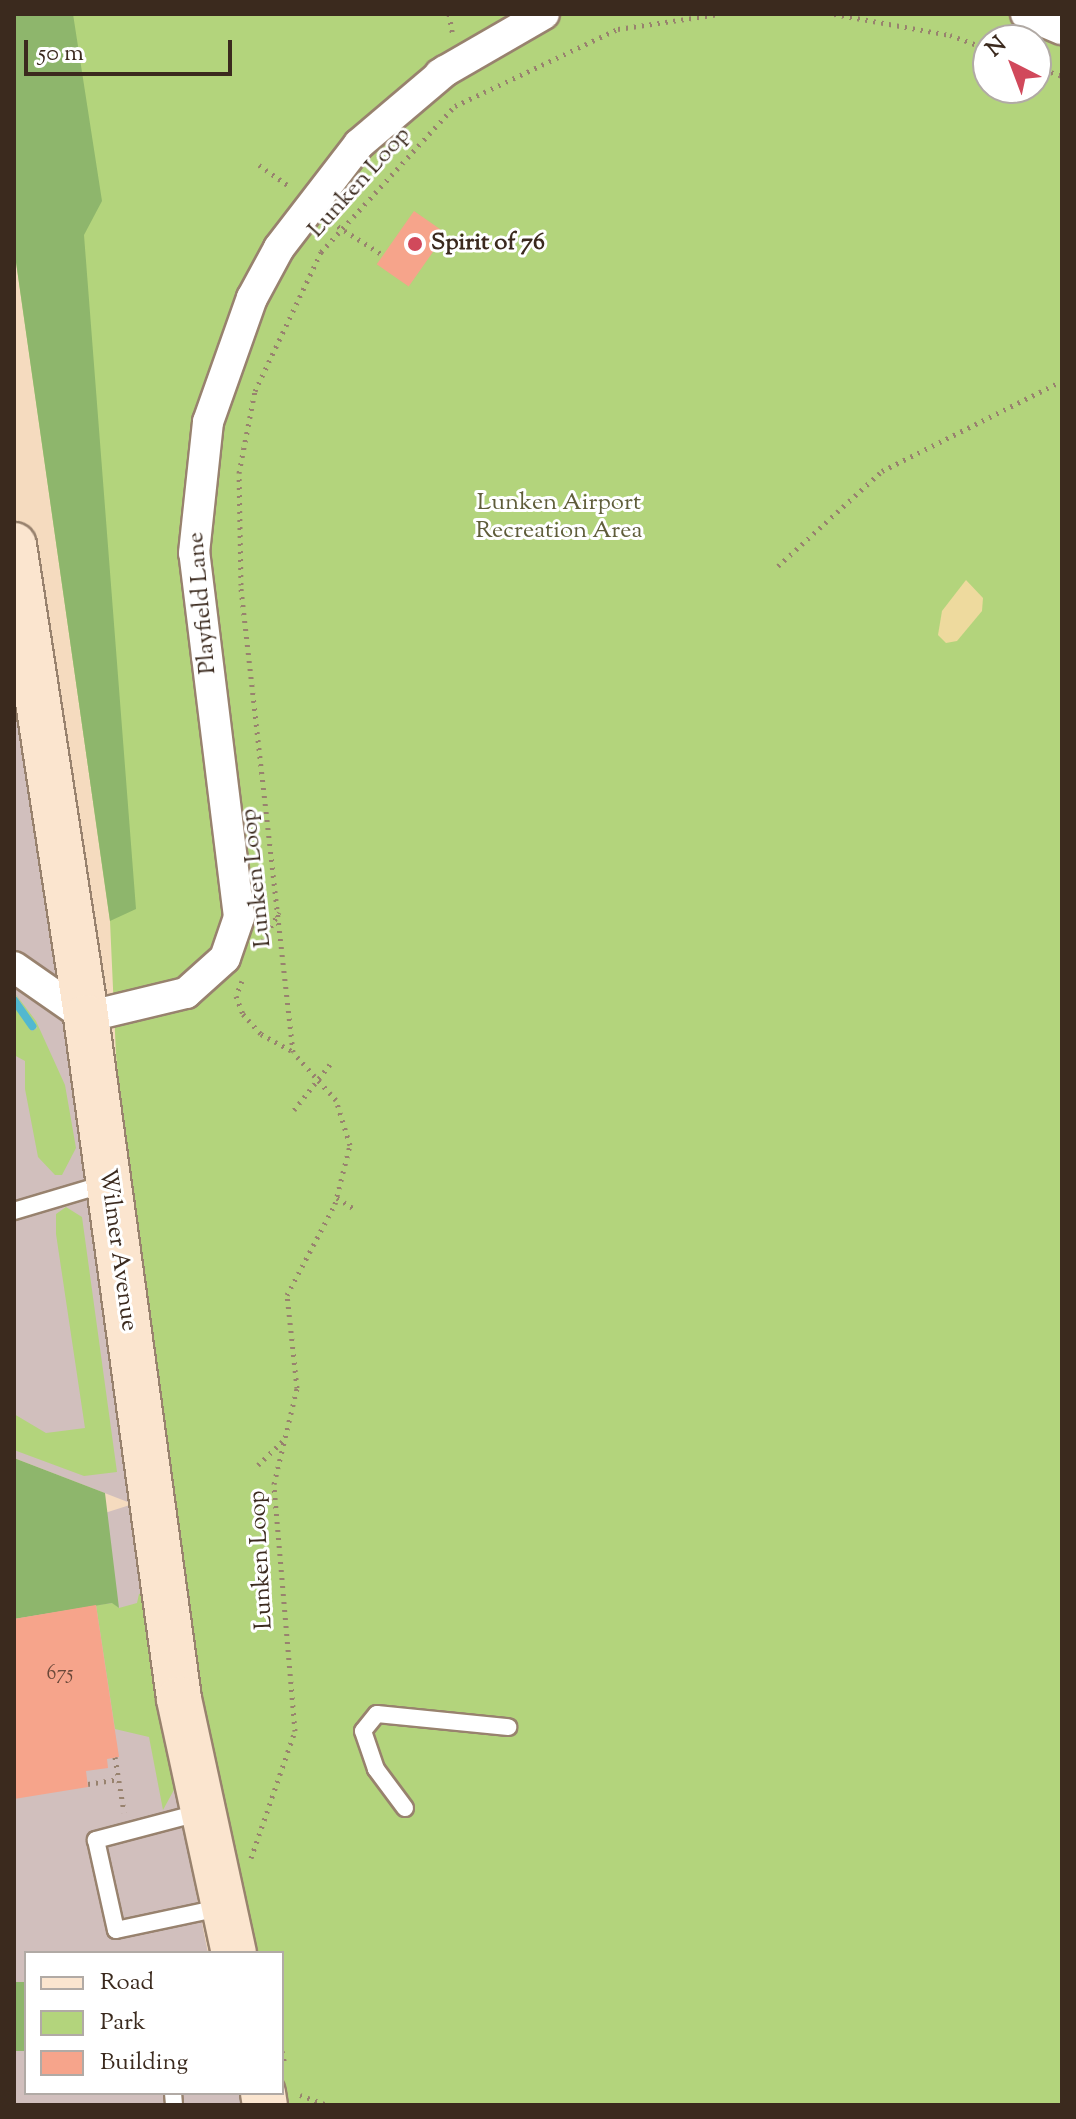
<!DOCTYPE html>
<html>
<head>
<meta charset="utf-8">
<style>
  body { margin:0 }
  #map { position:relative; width:1076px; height:2119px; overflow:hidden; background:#f5dbbf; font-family:"Sorts Mill Goudy",serif }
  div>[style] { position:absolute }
  .industrial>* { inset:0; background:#d1bfbd }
  .green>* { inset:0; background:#b3d47c }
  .forest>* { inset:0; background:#8eb66c; transform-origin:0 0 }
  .sand>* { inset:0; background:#eeda9e }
  .stream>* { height:8px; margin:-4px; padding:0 4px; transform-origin:4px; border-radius:4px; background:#52b8d0 }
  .building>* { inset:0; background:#f6a48b; transform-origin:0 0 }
  .path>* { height:5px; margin-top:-2.5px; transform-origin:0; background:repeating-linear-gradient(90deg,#98826e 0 2px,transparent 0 8px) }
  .roads { filter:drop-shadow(2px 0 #98826e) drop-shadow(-2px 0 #98826e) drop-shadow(0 2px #98826e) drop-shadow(0 -2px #98826e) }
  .lane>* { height:16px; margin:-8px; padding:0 8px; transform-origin:8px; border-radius:8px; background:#fff }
  .street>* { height:30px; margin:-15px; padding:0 15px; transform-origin:15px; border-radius:15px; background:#fff }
  .secondary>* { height:44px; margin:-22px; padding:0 22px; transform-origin:22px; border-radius:22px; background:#fbe5cf }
  .dots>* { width:22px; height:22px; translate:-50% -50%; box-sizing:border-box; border:4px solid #fff; border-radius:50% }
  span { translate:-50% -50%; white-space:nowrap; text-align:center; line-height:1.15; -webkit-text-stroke:6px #fff; paint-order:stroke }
  .number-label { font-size:20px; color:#6a4839 }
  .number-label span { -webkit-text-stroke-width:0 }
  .street-label { font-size:24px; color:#3b2a1e }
  .poi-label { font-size:24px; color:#3b2a1e; font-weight:700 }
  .left { translate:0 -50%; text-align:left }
  .park-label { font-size:24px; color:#5f5d3a }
  .frame { position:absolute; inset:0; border:16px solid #3b2a1e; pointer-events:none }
  .legend { position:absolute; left:24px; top:1951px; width:260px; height:144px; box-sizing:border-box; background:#fff; border:2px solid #b1aaa5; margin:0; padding:10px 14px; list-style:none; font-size:24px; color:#3b2a1e }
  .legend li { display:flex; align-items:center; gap:16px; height:40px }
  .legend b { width:40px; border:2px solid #b1aaa5 }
  .north { position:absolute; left:972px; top:24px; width:80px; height:80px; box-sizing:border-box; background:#fff; border:2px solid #b1aaa5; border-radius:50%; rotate:318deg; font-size:22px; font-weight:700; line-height:32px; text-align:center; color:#3b2a1e }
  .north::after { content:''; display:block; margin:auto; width:28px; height:36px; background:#d1495b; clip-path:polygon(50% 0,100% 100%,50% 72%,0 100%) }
  .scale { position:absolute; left:24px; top:40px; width:208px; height:36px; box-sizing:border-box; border:4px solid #3b2a1e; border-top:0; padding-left:10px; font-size:24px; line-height:28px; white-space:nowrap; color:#3b2a1e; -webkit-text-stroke:6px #fff; paint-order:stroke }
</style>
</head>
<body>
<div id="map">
  <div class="industrial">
    <div style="clip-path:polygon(14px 545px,146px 1592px,175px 1788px,208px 1953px,26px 1953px,26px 2093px,240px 2093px,242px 2105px,14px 2105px,14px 1542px,133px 1504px,14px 1458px)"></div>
  </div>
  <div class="green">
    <div style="clip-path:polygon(evenodd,14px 14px,1062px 14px,1062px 2105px,279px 2105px,282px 1953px,243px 1953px,205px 1763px,136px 1267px,116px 1055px,110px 921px,14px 248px,14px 14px,988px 40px,1036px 40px,1036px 88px,988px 88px,988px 40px)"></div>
    <div style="clip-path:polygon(14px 992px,36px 1021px,65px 1085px,76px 1148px,62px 1175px,55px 1175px,38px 1157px,25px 1089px,25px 1061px,14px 1055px,14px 1005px,32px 1031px,37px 1028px)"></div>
    <div style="clip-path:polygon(66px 1207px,82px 1217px,117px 1472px,84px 1476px,14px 1450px,14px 1414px,46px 1433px,85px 1428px,56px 1234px,56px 1214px)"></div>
    <div style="clip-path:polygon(146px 1592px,162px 1735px,175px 1788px,163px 1810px,149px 1737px,115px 1729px,96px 1605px,113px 1603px,119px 1608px,137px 1603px,139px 1594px)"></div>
  </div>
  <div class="forest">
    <div style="clip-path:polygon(14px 14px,73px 14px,102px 201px,84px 235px,136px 909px,110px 921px,14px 248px)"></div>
    <div style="clip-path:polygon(14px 1458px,105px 1493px,119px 1608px,112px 1603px,14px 1619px)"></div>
    <div style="left:26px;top:1982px;width:69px;height:12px;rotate:90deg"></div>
  </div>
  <div class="sand">
    <div style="clip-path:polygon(966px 580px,983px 598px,982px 611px,957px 641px,946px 643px,938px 635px,942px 611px)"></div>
  </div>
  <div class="stream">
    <div style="left:14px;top:1000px;width:32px;rotate:55deg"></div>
  </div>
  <div class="building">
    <div style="left:414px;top:211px;width:39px;height:65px;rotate:35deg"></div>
    <div style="clip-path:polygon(96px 1605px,119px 1757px,107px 1759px,108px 1768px,86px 1771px,88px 1787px,14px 1799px,14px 1619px)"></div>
  </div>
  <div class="path">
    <div style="left:449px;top:14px;width:23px;rotate:80deg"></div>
    <div style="left:834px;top:14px;width:118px;rotate:10.3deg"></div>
    <div style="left:950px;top:35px;width:40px;rotate:20.2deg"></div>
    <div style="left:1036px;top:67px;width:28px;rotate:19deg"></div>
    <div style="left:259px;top:165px;width:39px;rotate:35deg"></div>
    <div style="left:331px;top:222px;width:62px;rotate:32.4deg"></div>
    <div style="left:778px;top:566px;width:141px;rotate:-42.4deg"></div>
    <div style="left:882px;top:471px;width:201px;rotate:-26.6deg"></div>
    <div style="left:263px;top:941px;width:33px;rotate:-61deg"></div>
    <div style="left:242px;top:981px;width:16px;rotate:112deg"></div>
    <div style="left:236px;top:996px;width:19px;rotate:69deg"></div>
    <div style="left:243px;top:1014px;width:27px;rotate:48deg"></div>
    <div style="left:261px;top:1034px;width:37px;rotate:29deg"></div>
    <div style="left:294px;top:1110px;width:60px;rotate:-51.8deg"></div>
    <div style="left:337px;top:1198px;width:19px;rotate:32deg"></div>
    <div style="left:258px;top:1465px;width:39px;rotate:-44deg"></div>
    <div style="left:115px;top:1757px;width:56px;rotate:80.7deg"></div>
    <div style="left:88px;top:1784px;width:31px;rotate:-9deg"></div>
    <div style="left:251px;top:1858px;width:134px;rotate:-70.9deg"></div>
    <div style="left:295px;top:1731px;width:248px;rotate:-94.9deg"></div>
    <div style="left:274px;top:1484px;width:99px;rotate:-76.5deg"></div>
    <div style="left:297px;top:1388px;width:94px;rotate:-96.1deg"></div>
    <div style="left:287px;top:1295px;width:103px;rotate:-62.2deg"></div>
    <div style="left:335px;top:1204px;width:61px;rotate:-75.7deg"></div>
    <div style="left:350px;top:1145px;width:47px;rotate:-107.3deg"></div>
    <div style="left:336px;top:1100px;width:64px;rotate:-131.9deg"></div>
    <div style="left:293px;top:1052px;width:470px;rotate:-96.4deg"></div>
    <div style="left:241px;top:585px;width:112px;rotate:-91deg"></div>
    <div style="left:239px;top:473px;width:84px;rotate:-79deg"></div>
    <div style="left:255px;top:391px;width:154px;rotate:-64.6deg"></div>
    <div style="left:321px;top:252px;width:198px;rotate:-47.5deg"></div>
    <div style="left:455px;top:106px;width:180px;rotate:-25.3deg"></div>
    <div style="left:618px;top:29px;width:102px;rotate:-8.4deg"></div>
    <div style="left:282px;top:2051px;width:14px;rotate:78deg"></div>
    <div style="left:300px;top:2095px;width:30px;rotate:20deg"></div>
    <div style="left:384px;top:2105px;width:28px"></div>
  </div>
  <div class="roads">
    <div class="lane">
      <div style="left:14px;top:1211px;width:98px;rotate:-16.6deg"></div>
      <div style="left:405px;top:1808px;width:49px;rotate:-126.6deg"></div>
      <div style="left:376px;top:1769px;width:40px;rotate:-108.9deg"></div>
      <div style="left:363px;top:1731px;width:22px;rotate:-51deg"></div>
      <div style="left:377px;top:1714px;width:132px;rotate:5.7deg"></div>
      <div style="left:202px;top:1812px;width:110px;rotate:165.2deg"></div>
      <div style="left:96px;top:1840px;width:92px;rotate:77.5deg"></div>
      <div style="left:116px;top:1930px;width:110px;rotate:-12deg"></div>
      <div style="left:173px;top:2093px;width:12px;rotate:85deg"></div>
    </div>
    <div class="street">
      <div style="left:1026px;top:14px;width:39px;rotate:23deg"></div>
      <div style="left:440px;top:74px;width:120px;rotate:-30deg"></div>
      <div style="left:14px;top:967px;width:88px;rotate:34.8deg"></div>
      <div style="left:86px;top:1017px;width:103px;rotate:-13.5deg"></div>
      <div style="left:186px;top:993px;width:52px;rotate:-41.9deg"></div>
      <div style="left:225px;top:958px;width:43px;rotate:-71.1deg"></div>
      <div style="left:239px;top:917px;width:367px;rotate:-97deg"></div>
      <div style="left:194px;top:553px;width:132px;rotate:-83.9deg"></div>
      <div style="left:208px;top:422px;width:132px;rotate:-70.5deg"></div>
      <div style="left:252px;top:298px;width:57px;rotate:-61.6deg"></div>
      <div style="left:279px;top:248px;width:131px;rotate:-52.4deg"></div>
      <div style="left:359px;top:144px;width:113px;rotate:-40.3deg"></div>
    </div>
    <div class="secondary">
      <div style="left:14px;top:545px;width:477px;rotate:81.3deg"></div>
      <div style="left:86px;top:1017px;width:688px;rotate:82.23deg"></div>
      <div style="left:179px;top:1699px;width:260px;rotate:77.8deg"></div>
      <div style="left:263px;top:2093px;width:12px;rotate:81deg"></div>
    </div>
  </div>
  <div class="dots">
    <div style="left:415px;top:244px;background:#d1495b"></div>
  </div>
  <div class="number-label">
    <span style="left:60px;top:1674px">675</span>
  </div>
  <div class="street-label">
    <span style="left:360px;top:183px;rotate:-48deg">Lunken Loop</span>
    <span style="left:203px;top:603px;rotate:-95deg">Playfield Lane</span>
    <span style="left:257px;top:878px;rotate:-96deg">Lunken Loop</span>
    <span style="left:117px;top:1250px;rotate:82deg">Wilmer Avenue</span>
    <span style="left:262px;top:1560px;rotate:-93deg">Lunken Loop</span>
  </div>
  <div class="poi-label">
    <span class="left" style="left:431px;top:244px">Spirit of 76</span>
  </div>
  <div class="park-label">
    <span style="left:559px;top:518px">Lunken Airport<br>Recreation Area</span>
  </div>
  <div class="frame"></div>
  <ul class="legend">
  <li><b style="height:10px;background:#fbe5cf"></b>Road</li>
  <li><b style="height:22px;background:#b3d47c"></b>Park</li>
  <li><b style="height:22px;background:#f6a48b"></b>Building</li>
  </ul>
  <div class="north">N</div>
  <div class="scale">50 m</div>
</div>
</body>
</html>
